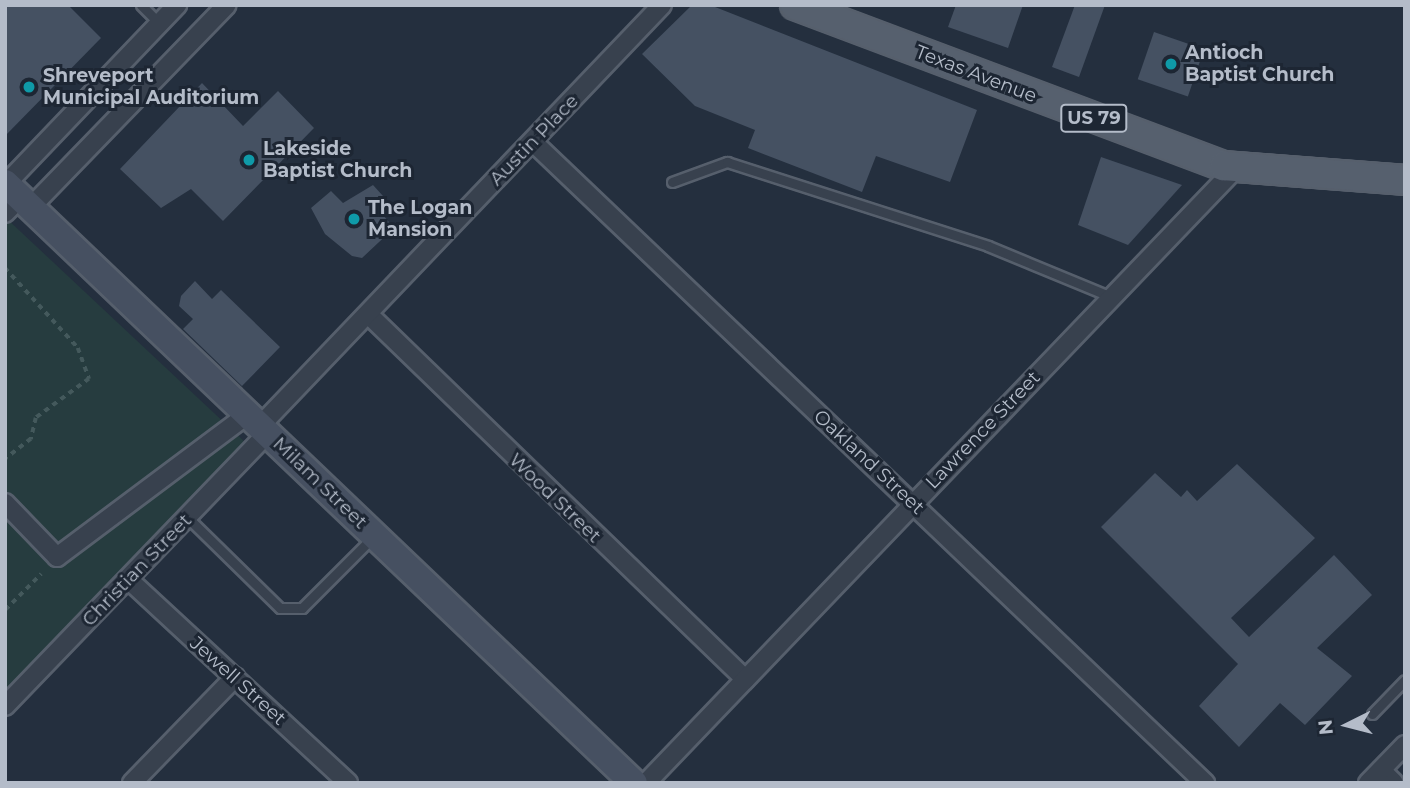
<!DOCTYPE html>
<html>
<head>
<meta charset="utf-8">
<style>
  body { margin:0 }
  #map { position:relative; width:1410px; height:788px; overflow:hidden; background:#242f3e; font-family:Montserrat,sans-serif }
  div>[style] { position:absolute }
  .green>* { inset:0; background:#263c3f }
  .building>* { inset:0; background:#455162; transform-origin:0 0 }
  .path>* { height:3.5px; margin-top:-1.75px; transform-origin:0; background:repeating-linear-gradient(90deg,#44595c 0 5px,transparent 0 10px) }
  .roads { filter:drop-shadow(2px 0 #565f6c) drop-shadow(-2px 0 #565f6c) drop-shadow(0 2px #565f6c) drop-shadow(0 -2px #565f6c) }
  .lane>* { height:9px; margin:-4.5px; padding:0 4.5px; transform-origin:4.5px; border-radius:4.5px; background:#38414e }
  .street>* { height:18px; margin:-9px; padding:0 9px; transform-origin:9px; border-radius:9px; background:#38414e }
  .secondary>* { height:26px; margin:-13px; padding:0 13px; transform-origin:13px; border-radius:13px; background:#465061 }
  .primary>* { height:28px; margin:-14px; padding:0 14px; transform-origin:14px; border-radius:14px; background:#56606e }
  .dots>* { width:19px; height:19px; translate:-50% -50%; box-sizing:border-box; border:4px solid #1d2633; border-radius:50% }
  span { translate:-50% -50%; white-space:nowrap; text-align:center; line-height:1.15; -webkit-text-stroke:6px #1d2633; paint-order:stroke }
  .shield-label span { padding:2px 5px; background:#1d2633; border:2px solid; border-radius:5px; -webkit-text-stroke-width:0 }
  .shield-label { font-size:18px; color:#b4bcc9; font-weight:700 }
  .poi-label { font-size:19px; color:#b4bcc9; font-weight:700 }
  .left { translate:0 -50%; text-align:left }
  .street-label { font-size:19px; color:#b4bcc9 }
  .frame { position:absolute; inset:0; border:7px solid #b4bcc9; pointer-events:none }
  .north { position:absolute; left:1312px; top:690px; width:70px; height:70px; -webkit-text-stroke:5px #1d2633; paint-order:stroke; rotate:264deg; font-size:19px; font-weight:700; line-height:28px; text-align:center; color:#b4bcc9 }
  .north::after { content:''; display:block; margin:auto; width:24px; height:32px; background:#b4bcc9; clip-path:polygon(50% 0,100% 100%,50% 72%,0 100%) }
</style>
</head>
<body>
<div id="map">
  <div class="green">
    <div style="clip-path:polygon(5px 217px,246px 443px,5px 694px)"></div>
  </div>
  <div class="building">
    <div style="clip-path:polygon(5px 5px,68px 5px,101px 38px,5px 136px)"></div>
    <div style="clip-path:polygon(692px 5px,710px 5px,977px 110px,950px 182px,876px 156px,862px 192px,748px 148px,755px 130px,695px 106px,642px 54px)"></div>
    <div style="clip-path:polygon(956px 5px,1023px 5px,1008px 48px,948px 27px)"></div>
    <div style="clip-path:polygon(1075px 5px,1105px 5px,1079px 77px,1052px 67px)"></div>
    <div style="left:1154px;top:32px;width:53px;height:50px;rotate:19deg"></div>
    <div style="clip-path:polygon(202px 83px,243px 126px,278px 91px,314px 128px,223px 221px,191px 189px,161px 208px,120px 169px)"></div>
    <div style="clip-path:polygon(1101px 157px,1182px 185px,1128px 245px,1078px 225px)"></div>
    <div style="clip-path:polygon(373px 185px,393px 207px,383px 215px,394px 228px,362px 258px,352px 256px,325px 234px,311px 208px,331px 191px,343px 203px)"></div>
    <div style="clip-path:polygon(195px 281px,212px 299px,221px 290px,280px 347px,242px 386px,183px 329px,193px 319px,179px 306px,181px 296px)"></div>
    <div style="clip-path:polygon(1237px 464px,1315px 538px,1231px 618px,1249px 637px,1334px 555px,1372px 595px,1317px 648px,1352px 676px,1305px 725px,1280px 703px,1239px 747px,1199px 706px,1238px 664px,1101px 527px,1155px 473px,1181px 497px,1187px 490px,1197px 501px)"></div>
  </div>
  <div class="path">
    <div style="left:5px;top:268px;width:108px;rotate:47.6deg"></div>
    <div style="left:78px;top:348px;width:33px;rotate:70deg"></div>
    <div style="left:89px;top:379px;width:66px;rotate:143.7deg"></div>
    <div style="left:36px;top:418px;width:22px;rotate:103deg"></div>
    <div style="left:31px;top:439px;width:33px;rotate:142deg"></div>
    <div style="left:5px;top:610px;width:51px;rotate:-45deg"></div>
  </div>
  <div class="roads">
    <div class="lane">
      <div style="left:141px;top:5px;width:27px;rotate:45deg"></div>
      <div style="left:672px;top:182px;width:59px;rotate:-20deg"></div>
      <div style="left:727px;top:162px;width:274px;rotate:17.8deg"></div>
      <div style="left:988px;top:246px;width:134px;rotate:22.4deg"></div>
      <div style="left:187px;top:517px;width:130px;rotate:44.4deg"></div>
      <div style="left:280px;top:608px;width:22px"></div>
      <div style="left:302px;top:608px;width:102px;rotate:-45deg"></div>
      <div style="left:1372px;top:714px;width:47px;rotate:-45.9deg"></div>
    </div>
    <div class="street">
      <div style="left:533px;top:142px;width:929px;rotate:43.65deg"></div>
      <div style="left:6px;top:184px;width:248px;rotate:-46.3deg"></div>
      <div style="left:31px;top:207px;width:281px;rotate:-45.9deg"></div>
      <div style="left:5px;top:213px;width:23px;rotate:-45deg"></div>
      <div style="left:368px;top:314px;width:525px;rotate:44.07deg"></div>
      <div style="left:260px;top:426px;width:582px;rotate:-46.32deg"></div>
      <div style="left:5px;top:503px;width:75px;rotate:46.1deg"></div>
      <div style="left:57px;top:557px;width:239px;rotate:-36.8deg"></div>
      <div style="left:128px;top:579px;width:300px;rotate:42.8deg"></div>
      <div style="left:5px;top:706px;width:379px;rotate:-46.1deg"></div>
      <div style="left:1381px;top:770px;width:18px;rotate:45deg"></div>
      <div style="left:132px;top:783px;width:148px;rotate:-45.8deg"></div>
      <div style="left:646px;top:783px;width:851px;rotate:-46.19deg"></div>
      <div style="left:1368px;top:783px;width:53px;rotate:-45.8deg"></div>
    </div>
    <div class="secondary">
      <div style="left:5px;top:183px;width:869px;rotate:43.65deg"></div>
    </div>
    <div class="primary">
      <div style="left:795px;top:5px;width:458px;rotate:20.6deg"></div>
      <div style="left:1224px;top:166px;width:182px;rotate:4.4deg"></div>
    </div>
  </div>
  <div class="dots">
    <div style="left:1171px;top:64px;background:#0f9aa8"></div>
    <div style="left:29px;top:87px;background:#0f9aa8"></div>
    <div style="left:249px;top:160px;background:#0f9aa8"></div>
    <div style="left:354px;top:219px;background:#0f9aa8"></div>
  </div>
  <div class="shield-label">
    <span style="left:1094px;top:118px">US 79</span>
  </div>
  <div class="poi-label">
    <span class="left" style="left:1185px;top:64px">Antioch<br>Baptist Church</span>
    <span class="left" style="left:43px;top:87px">Shreveport<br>Municipal Auditorium</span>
    <span class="left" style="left:263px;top:160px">Lakeside<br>Baptist Church</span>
    <span class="left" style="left:368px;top:219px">The Logan<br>Mansion</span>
  </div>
  <div class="street-label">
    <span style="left:976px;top:74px;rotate:21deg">Texas Avenue</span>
    <span style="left:534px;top:140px;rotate:-46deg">Austin Place</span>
    <span style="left:983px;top:430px;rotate:-46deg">Lawrence Street</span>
    <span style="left:869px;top:462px;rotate:43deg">Oakland Street</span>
    <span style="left:320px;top:483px;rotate:44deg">Milam Street</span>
    <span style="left:555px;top:498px;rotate:44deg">Wood Street</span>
    <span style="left:137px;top:570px;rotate:-46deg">Christian Street</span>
    <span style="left:238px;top:681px;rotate:42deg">Jewell Street</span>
  </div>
  <div class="frame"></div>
  <div class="north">N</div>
</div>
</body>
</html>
